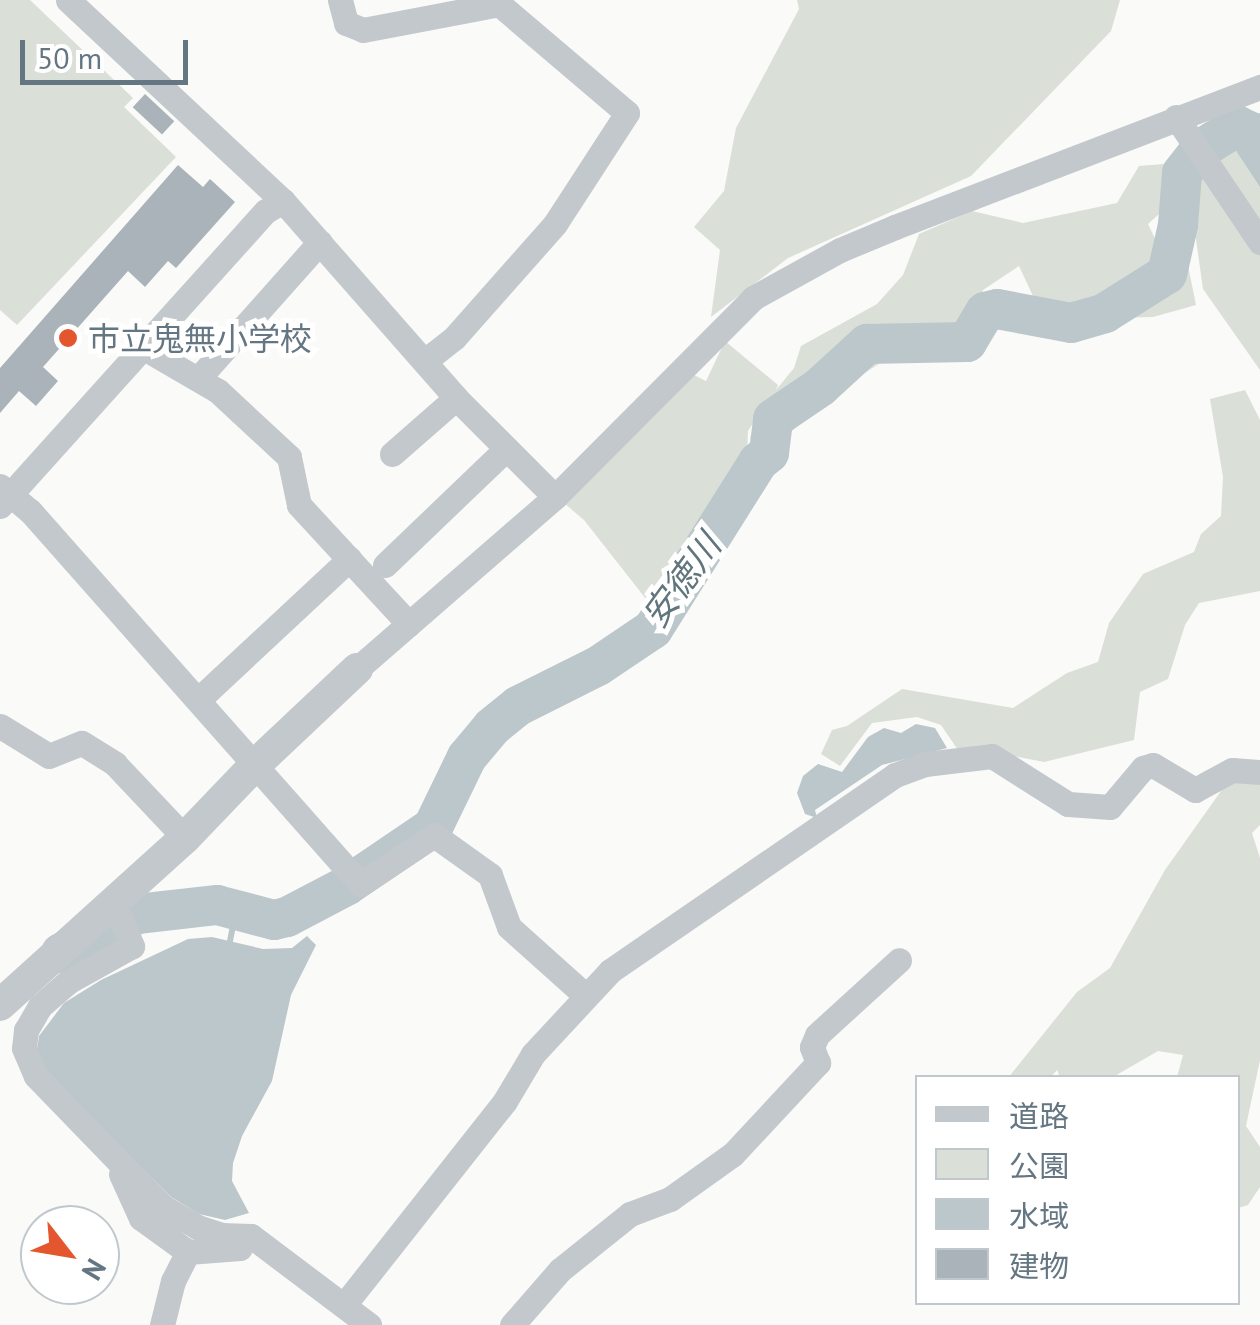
<!DOCTYPE html>
<html>
<head>
<meta charset="utf-8">
<style>
  body { margin:0 }
  #map { position:relative; width:1260px; height:1325px; overflow:hidden; background:#fafaf8; font-family:"PT Sans","Noto Sans JP",sans-serif }
  div>[style] { position:absolute }
  .green>* { inset:0; background:#dadfd7 }
  .water>* { inset:0; background:#bbc7cb }
  .stream>* { height:6px; margin:-3px; padding:0 3px; transform-origin:3px; border-radius:3px; background:#bbc7cb }
  .river>* { height:40px; margin:-20px; padding:0 20px; transform-origin:20px; border-radius:20px; background:#bbc7cb }
  .building>* { inset:0; background:#aab3b9; transform-origin:0 0 }
  .minor>* { height:25px; margin:-12.5px; padding:0 12.5px; transform-origin:12.5px; border-radius:12.5px; background:#c3c8cc }
  .tertiary>* { height:32px; margin:-16px; padding:0 16px; transform-origin:16px; border-radius:16px; background:#c3c8cc }
  .dots>* { width:28px; height:28px; translate:-50% -50%; box-sizing:border-box; border:5px solid #fff; border-radius:50% }
  span { translate:-50% -50%; white-space:nowrap; text-align:center; line-height:1.15; -webkit-text-stroke:10px #fff; paint-order:stroke }
  .poi-label { font-size:32px; color:#657683 }
  .left { translate:0 -50%; text-align:left }
  .water-label { font-size:35px; color:#60757c; font-style:italic }
  .legend { position:absolute; left:915px; top:1075px; width:325px; height:230px; box-sizing:border-box; background:#fff; border:2px solid #c1c8cd; margin:0; padding:12px 18px; list-style:none; font-size:30px; color:#657683 }
  .legend li { display:flex; align-items:center; gap:20px; height:50px }
  .legend b { width:50px; border:2px solid #c1c8cd }
  .north { position:absolute; left:20px; top:1205px; width:100px; height:100px; box-sizing:border-box; background:#fff; border:2px solid #c1c8cd; border-radius:50%; rotate:121deg; font-size:28px; font-weight:700; line-height:40px; text-align:center; color:#657683 }
  .north::after { content:''; display:block; margin:auto; width:35px; height:45px; background:#e4572e; clip-path:polygon(50% 0,100% 100%,50% 72%,0 100%) }
  .scale { position:absolute; left:20px; top:40px; width:168px; height:45px; box-sizing:border-box; border:5px solid #657683; border-top:0; padding-left:12px; font-size:30px; line-height:35px; white-space:nowrap; color:#657683; -webkit-text-stroke:8px #fff; paint-order:stroke }
</style>
</head>
<body>
<div id="map">
  <div class="green">
    <div style="clip-path:polygon(0 0,30px 0,133px 98px,124px 107px,176px 157px,17px 325px,0 310px)"></div>
    <div style="clip-path:polygon(797px 0,1120px 0,1111px 31px,971px 176px,788px 258px,711px 317px,720px 250px,694px 227px,724px 191px,736px 128px,799px 9px)"></div>
    <div style="clip-path:polygon(1230px 125px,1260px 172px,1260px 370px,1203px 289px,1184px 154px)"></div>
    <div style="clip-path:polygon(1176px 163px,1169px 205px,1148px 224px,1158px 245px,1185px 251px,1196px 305px,1153px 317px,1082px 319px,1033px 296px,1019px 266px,983px 290px,960px 350px,888px 358px,824px 399px,789px 434px,758px 452px,750px 438px,768px 400px,748px 431px,747px 453px,752px 462px,657px 613px,584px 520px,564px 503px,692px 374px,706px 381px,725px 341px,778px 385px,776px 390px,794px 368px,801px 346px,877px 304px,903px 275px,919px 234px,972px 211px,1023px 223px,1117px 203px,1139px 166px)"></div>
    <div style="clip-path:polygon(1245px 390px,1260px 420px,1260px 591px,1199px 603px,1185px 625px,1168px 679px,1140px 692px,1134px 740px,1044px 762px,989px 751px,960px 753px,941px 725px,917px 717px,872px 723px,840px 766px,821px 754px,832px 730px,847px 726px,902px 689px,1013px 708px,1067px 673px,1098px 662px,1109px 623px,1143px 574px,1194px 552px,1201px 534px,1221px 516px,1223px 477px,1210px 399px)"></div>
    <div style="clip-path:polygon(1260px 781px,1260px 825px,1252px 833px,1260px 858px,1260px 1060px,1246px 1126px,1260px 1147px,1260px 1187px,1248px 1205px,1238px 1208px,1238px 1078px,1177px 1077px,1183px 1055px,1158px 1051px,1113px 1077px,1060px 1077px,1057px 1070px,1051px 1077px,1008px 1078px,1077px 992px,1110px 968px,1165px 870px,1226px 784px)"></div>
  </div>
  <div class="water">
    <div style="clip-path:polygon(1260px 113px,1260px 187px,1231px 143px,1230px 125px)"></div>
    <div style="clip-path:polygon(916px 724px,935px 728px,947px 748px,882px 765px,815px 810px,817px 818px,805px 814px,797px 793px,803px 776px,818px 764px,842px 772px,868px 737px,884px 728px,901px 733px)"></div>
    <div style="clip-path:polygon(307px 936px,316px 945px,291px 995px,272px 1081px,242px 1136px,233px 1163px,232px 1181px,249px 1213px,225px 1220px,199px 1214px,171px 1197px,42px 1068px,37px 1051px,39px 1036px,64px 1003px,101px 980px,188px 939px,212px 937px,263px 949px,292px 948px)"></div>
  </div>
  <div class="stream">
    <div style="left:230px;top:941px;width:33px;rotate:-79deg"></div>
  </div>
  <div class="river">
    <div style="left:61px;top:953px;width:85px;rotate:-27.2deg"></div>
    <div style="left:137px;top:914px;width:81px;rotate:-6.4deg"></div>
    <div style="left:217px;top:905px;width:59px;rotate:14.7deg"></div>
    <div style="left:274px;top:920px;width:13px;rotate:-13deg"></div>
    <div style="left:287px;top:917px;width:67px;rotate:-27.7deg"></div>
    <div style="left:346px;top:886px;width:105px;rotate:-34.1deg"></div>
    <div style="left:433px;top:827px;width:78px;rotate:-64.1deg"></div>
    <div style="left:467px;top:757px;width:39px;rotate:-50deg"></div>
    <div style="left:492px;top:727px;width:33px;rotate:-39deg"></div>
    <div style="left:518px;top:706px;width:89px;rotate:-26.6deg"></div>
    <div style="left:598px;top:666px;width:66px;rotate:-33.9deg"></div>
    <div style="left:653px;top:629px;width:197px;rotate:-57.8deg"></div>
    <div style="left:758px;top:462px;width:14px;rotate:-39deg"></div>
    <div style="left:769px;top:453px;width:34px;rotate:-83deg"></div>
    <div style="left:773px;top:419px;width:57px;rotate:-34.2deg"></div>
    <div style="left:820px;top:387px;width:64px;rotate:-42.5deg"></div>
    <div style="left:867px;top:344px;width:100px;rotate:-1.1deg"></div>
    <div style="left:967px;top:342px;width:35px;rotate:-59deg"></div>
    <div style="left:985px;top:312px;width:12px;rotate:-14deg"></div>
    <div style="left:997px;top:309px;width:75px;rotate:10.7deg"></div>
    <div style="left:1071px;top:323px;width:35px;rotate:-16deg"></div>
    <div style="left:1105px;top:313px;width:73px;rotate:-32.2deg"></div>
    <div style="left:1167px;top:274px;width:50px;rotate:-77.3deg"></div>
    <div style="left:1178px;top:225px;width:52px;rotate:-85.6deg"></div>
    <div style="left:1182px;top:173px;width:31px;rotate:-52deg"></div>
    <div style="left:1201px;top:149px;width:44px;rotate:-31.9deg"></div>
    <div style="left:1238px;top:126px;width:24px;rotate:24deg"></div>
  </div>
  <div class="building">
    <div style="left:145px;top:94px;width:40px;height:18px;rotate:43deg"></div>
    <div style="clip-path:polygon(178px 165px,203px 187px,210px 179px,235px 202px,176px 268px,168px 261px,145px 287px,128px 271px,43px 367px,58px 381px,36px 406px,19px 391px,0 413px,0 368px)"></div>
  </div>
  <div class="minor">
    <div style="left:68px;top:0;width:294px;rotate:43.1deg"></div>
    <div style="left:283px;top:201px;width:262px;rotate:48.7deg"></div>
    <div style="left:456px;top:398px;width:140px;rotate:45deg"></div>
    <div style="left:340px;top:0;width:24px;rotate:75deg"></div>
    <div style="left:346px;top:23px;width:18px;rotate:22deg"></div>
    <div style="left:363px;top:30px;width:138px;rotate:-10.8deg"></div>
    <div style="left:499px;top:4px;width:168px;rotate:40.4deg"></div>
    <div style="left:627px;top:113px;width:132px;rotate:123deg"></div>
    <div style="left:555px;top:224px;width:152px;rotate:131.5deg"></div>
    <div style="left:454px;top:338px;width:37px;rotate:142deg"></div>
    <div style="left:1176px;top:117px;width:151px;rotate:56.1deg"></div>
    <div style="left:144px;top:348px;width:86px;rotate:30.2deg"></div>
    <div style="left:218px;top:391px;width:97px;rotate:42.9deg"></div>
    <div style="left:289px;top:457px;width:49px;rotate:78.2deg"></div>
    <div style="left:299px;top:505px;width:162px;rotate:47.3deg"></div>
    <div style="left:204px;top:372px;width:174px;rotate:-48.3deg"></div>
    <div style="left:392px;top:454px;width:85px;rotate:-41.2deg"></div>
    <div style="left:0;top:486px;width:39px;rotate:40deg"></div>
    <div style="left:30px;top:511px;width:498px;rotate:48.5deg"></div>
    <div style="left:360px;top:884px;width:89px;rotate:-33.5deg"></div>
    <div style="left:434px;top:835px;width:69px;rotate:35.5deg"></div>
    <div style="left:490px;top:875px;width:55px;rotate:69.9deg"></div>
    <div style="left:509px;top:927px;width:103px;rotate:41.9deg"></div>
    <div style="left:0;top:506px;width:397px;rotate:-48deg"></div>
    <div style="left:266px;top:211px;width:20px;rotate:-30deg"></div>
    <div style="left:385px;top:565px;width:168px;rotate:-43.8deg"></div>
    <div style="left:357px;top:669px;width:262px;rotate:-41deg"></div>
    <div style="left:555px;top:497px;width:281px;rotate:-45.1deg"></div>
    <div style="left:753px;top:298px;width:99px;rotate:-28.9deg"></div>
    <div style="left:840px;top:250px;width:60px;rotate:-22.7deg"></div>
    <div style="left:895px;top:227px;width:391px;rotate:-21deg"></div>
    <div style="left:198px;top:700px;width:207px;rotate:-43deg"></div>
    <div style="left:0;top:726px;width:57px;rotate:31.5deg"></div>
    <div style="left:49px;top:756px;width:35px;rotate:-22deg"></div>
    <div style="left:82px;top:743px;width:39px;rotate:32deg"></div>
    <div style="left:115px;top:764px;width:102px;rotate:46.6deg"></div>
    <div style="left:114px;top:902px;width:48px;rotate:67.8deg"></div>
    <div style="left:132px;top:946px;width:72px;rotate:150.9deg"></div>
    <div style="left:69px;top:981px;width:38px;rotate:139deg"></div>
    <div style="left:40px;top:1006px;width:28px;rotate:120deg"></div>
    <div style="left:26px;top:1030px;width:18px;rotate:96deg"></div>
    <div style="left:24px;top:1048px;width:30px;rotate:67deg"></div>
    <div style="left:36px;top:1076px;width:182px;rotate:45.9deg"></div>
    <div style="left:163px;top:1207px;width:39px;rotate:30deg"></div>
    <div style="left:197px;top:1227px;width:25px;rotate:18deg"></div>
    <div style="left:221px;top:1235px;width:30px;rotate:2deg"></div>
    <div style="left:251px;top:1236px;width:148px;rotate:37deg"></div>
    <div style="left:121px;top:1174px;width:48px;rotate:65.6deg"></div>
    <div style="left:141px;top:1218px;width:58px;rotate:35.9deg"></div>
    <div style="left:344px;top:1305px;width:260px;rotate:-51.7deg"></div>
    <div style="left:505px;top:1101px;width:55px;rotate:-59.2deg"></div>
    <div style="left:533px;top:1054px;width:113px;rotate:-47.1deg"></div>
    <div style="left:610px;top:971px;width:346px;rotate:-34.5deg"></div>
    <div style="left:895px;top:775px;width:32px;rotate:-20deg"></div>
    <div style="left:925px;top:764px;width:67px;rotate:-6.8deg"></div>
    <div style="left:992px;top:756px;width:90px;rotate:32.3deg"></div>
    <div style="left:1068px;top:804px;width:42px;rotate:4.1deg"></div>
    <div style="left:1110px;top:807px;width:51px;rotate:-49.8deg"></div>
    <div style="left:1143px;top:768px;width:10px;rotate:-17deg"></div>
    <div style="left:1153px;top:765px;width:49px;rotate:30.8deg"></div>
    <div style="left:1195px;top:790px;width:42px;rotate:-28.4deg"></div>
    <div style="left:1232px;top:770px;width:28px;rotate:4deg"></div>
    <div style="left:162px;top:1325px;width:45px;rotate:-76deg"></div>
    <div style="left:173px;top:1281px;width:33px;rotate:-63deg"></div>
    <div style="left:188px;top:1252px;width:52px;rotate:-4.4deg"></div>
    <div style="left:512px;top:1325px;width:73px;rotate:-48.9deg"></div>
    <div style="left:560px;top:1270px;width:90px;rotate:-38.7deg"></div>
    <div style="left:630px;top:1214px;width:43px;rotate:-20.6deg"></div>
    <div style="left:670px;top:1199px;width:77px;rotate:-35.5deg"></div>
    <div style="left:733px;top:1154px;width:125px;rotate:-47deg"></div>
    <div style="left:818px;top:1063px;width:17px;rotate:-111deg"></div>
    <div style="left:812px;top:1047px;width:13px;rotate:-67deg"></div>
    <div style="left:817px;top:1035px;width:111px;rotate:-42.4deg"></div>
  </div>
  <div class="tertiary">
    <div style="left:0;top:1005px;width:249px;rotate:-42.1deg"></div>
    <div style="left:185px;top:838px;width:98px;rotate:-46.2deg"></div>
    <div style="left:253px;top:767px;width:143px;rotate:-43.3deg"></div>
  </div>
  <div class="dots">
    <div style="left:68px;top:338px;background:#e4572e"></div>
  </div>
  <div class="poi-label">
    <span class="left" style="left:88px;top:338px">市立鬼無小学校</span>
  </div>
  <div class="water-label">
    <span style="left:681px;top:580px;rotate:-54deg">安徳川</span>
  </div>
  <ul class="legend">
  <li><b style="height:12px;background:#c3c8cc"></b>道路</li>
  <li><b style="height:28px;background:#dadfd7"></b>公園</li>
  <li><b style="height:28px;background:#bbc7cb"></b>水域</li>
  <li><b style="height:28px;background:#aab3b9"></b>建物</li>
  </ul>
  <div class="north">N</div>
  <div class="scale">50 m</div>
</div>
</body>
</html>
